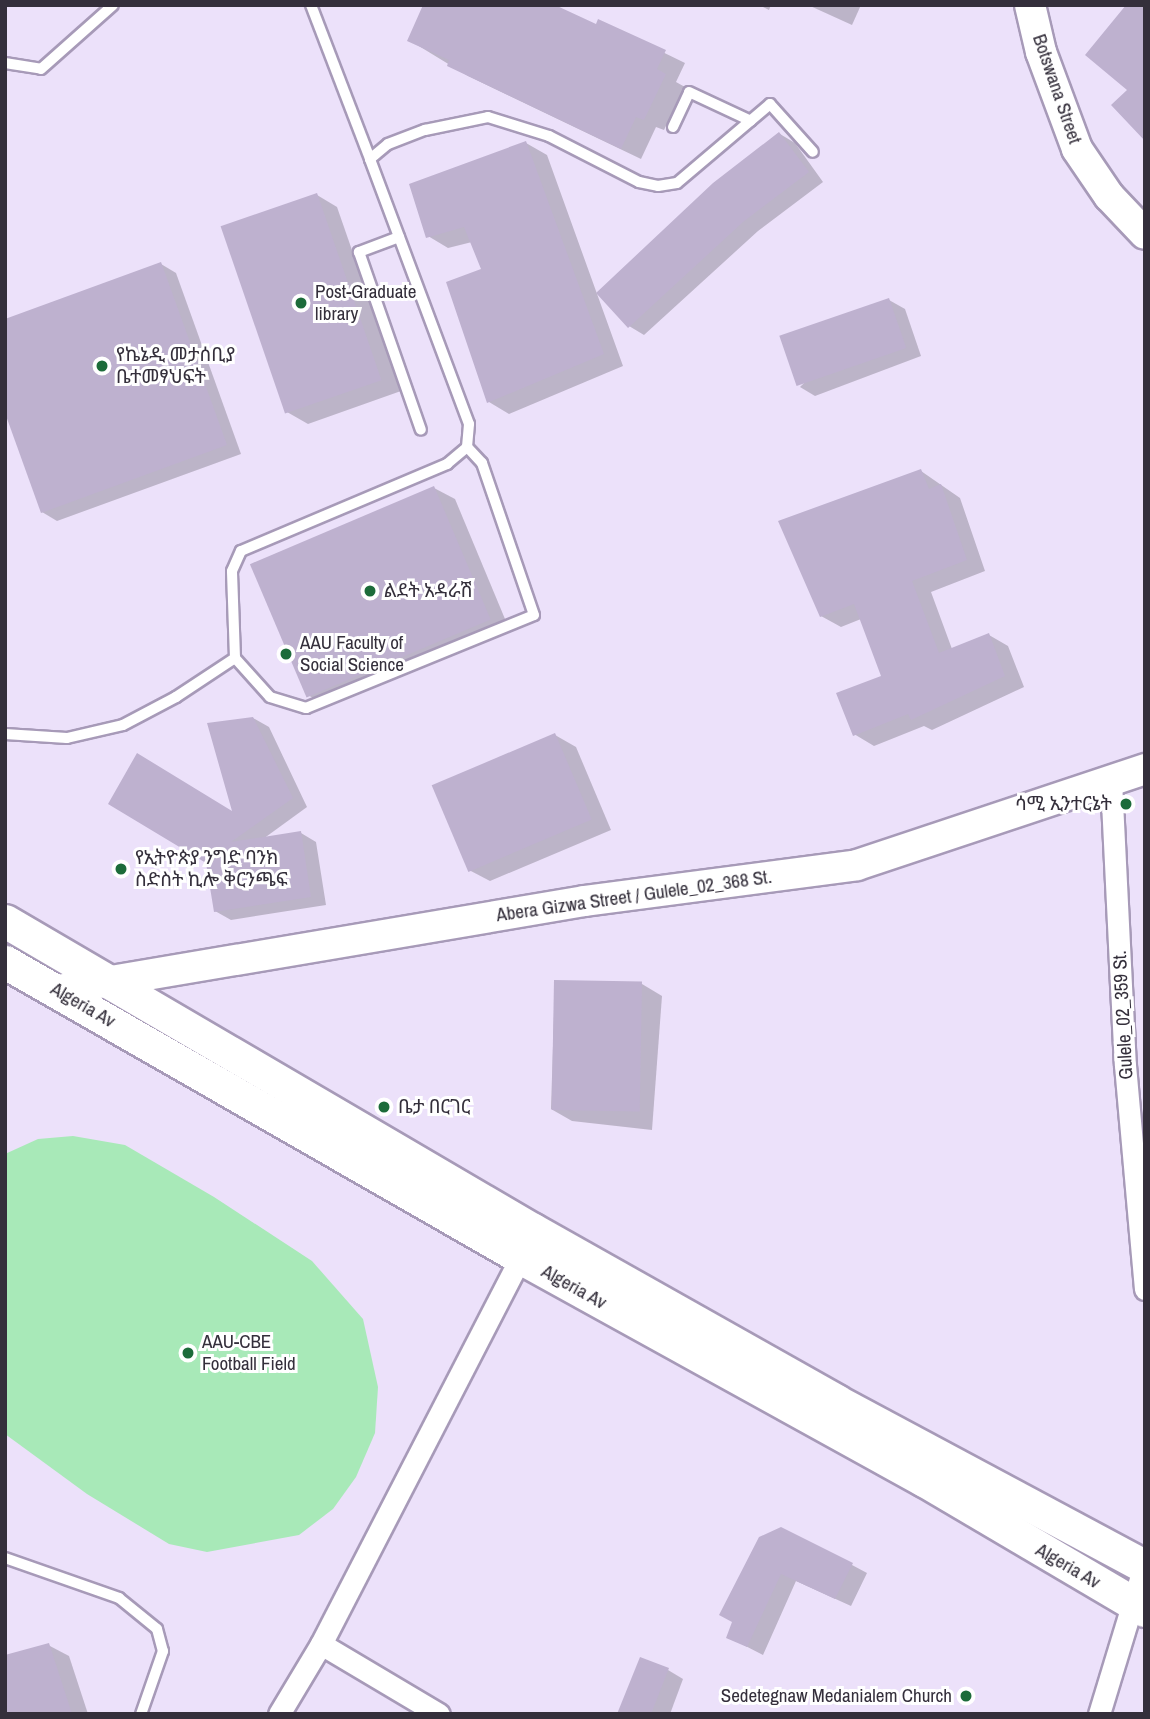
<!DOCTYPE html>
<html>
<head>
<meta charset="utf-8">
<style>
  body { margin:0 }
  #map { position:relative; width:1150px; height:1719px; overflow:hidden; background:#ece1fa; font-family:"Archivo Narrow","Noto Sans Ethiopic",sans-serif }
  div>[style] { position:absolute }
  .green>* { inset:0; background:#a8e9b8 }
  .shadow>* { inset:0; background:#0003 }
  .building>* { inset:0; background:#beb1cf; transform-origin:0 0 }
  .roads { filter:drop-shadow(2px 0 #a79ab8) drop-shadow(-2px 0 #a79ab8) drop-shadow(0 2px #a79ab8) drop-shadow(0 -2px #a79ab8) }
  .service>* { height:10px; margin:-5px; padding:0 5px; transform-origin:5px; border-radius:5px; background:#fff }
  .minor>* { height:21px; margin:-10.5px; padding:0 10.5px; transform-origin:10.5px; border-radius:10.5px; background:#fff }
  .secondary>* { height:30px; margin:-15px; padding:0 15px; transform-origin:15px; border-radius:15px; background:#fff }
  .primary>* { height:33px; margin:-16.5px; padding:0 16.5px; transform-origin:16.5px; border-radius:16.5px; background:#fff }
  .dots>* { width:19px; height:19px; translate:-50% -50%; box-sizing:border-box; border:4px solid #fff; border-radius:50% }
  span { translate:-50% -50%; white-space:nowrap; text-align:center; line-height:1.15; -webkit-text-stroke:6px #fff; paint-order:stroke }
  .street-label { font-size:19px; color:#342f3b }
  .poi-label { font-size:19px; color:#342f3b }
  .left { translate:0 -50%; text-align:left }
  .right { translate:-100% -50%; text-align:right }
  .frame { position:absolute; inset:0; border:7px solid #342f3b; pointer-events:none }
</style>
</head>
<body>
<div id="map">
  <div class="green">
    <div style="clip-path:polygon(73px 1136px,125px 1145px,214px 1197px,312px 1261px,363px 1319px,378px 1387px,375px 1433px,356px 1477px,333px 1509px,299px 1535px,207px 1552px,169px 1544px,87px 1494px,5px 1434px,5px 1154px,38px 1139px)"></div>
  </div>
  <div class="shadow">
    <div style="clip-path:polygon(759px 5px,771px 5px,769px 10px)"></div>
    <div style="clip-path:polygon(808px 5px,861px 5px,852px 25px)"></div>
    <div style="clip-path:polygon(599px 21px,685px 63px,676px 82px,685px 87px,664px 130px,656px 127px,641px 159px,468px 76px,409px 40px,596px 26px)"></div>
    <div style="clip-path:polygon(780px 134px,795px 143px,823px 182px,758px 231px,644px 335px,629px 326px)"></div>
    <div style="clip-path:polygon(526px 143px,547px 155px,623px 366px,509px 414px,489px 402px,483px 270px,472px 242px,448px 248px,428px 236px)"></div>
    <div style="clip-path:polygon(317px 195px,337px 207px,401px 391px,308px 424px,287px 412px)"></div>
    <div style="clip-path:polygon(161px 264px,176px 273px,241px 454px,57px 521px,42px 512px)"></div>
    <div style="clip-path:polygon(889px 300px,905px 309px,921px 356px,815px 396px,800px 387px)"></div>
    <div style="clip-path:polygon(921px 471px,960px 498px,985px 571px,931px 592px,952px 649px,989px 635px,1008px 646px,1024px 687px,932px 730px,924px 726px,874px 746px,854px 734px,883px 677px,861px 619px,841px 627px,821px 616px)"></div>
    <div style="clip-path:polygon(434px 488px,455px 499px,510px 631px,327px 706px,306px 694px)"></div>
    <div style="clip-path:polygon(253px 718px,269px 727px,307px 807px,263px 839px,301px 833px,316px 842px,326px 905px,231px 920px,215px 911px)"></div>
    <div style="clip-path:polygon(555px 735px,576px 747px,611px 830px,490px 881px,469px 870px)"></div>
    <div style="clip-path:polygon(555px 982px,642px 984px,662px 996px,652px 1130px,572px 1121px,551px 1109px)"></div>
    <div style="clip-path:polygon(760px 1538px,852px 1565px,867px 1573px,851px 1606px,796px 1581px,763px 1655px,728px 1637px)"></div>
    <div style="clip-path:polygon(48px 1645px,69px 1656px,88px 1714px,5px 1714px)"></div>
    <div style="clip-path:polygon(668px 1670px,683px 1679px,670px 1714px,619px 1714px)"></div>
  </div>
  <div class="building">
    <div style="clip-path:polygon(423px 5px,555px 5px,596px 24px,598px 19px,666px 50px,657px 69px,666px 74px,644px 120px,636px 117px,621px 149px,447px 66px,449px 60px,407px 41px)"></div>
    <div style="clip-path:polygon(1126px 5px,1145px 5px,1145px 141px,1111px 105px,1127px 90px,1085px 55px)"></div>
    <div style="clip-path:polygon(779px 132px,809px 172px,743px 222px,628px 328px,596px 293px,713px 183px)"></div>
    <div style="clip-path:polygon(526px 141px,604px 354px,487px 403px,446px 282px,481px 269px,464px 227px,426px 238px,409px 184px)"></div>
    <div style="left:317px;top:193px;width:198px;height:102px;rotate:71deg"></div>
    <div style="clip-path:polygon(161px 262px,227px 445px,41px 513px,5px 413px,5px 319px)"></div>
    <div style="left:889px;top:298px;width:53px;height:116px;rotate:71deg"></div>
    <div style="clip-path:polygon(921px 469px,929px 489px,941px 484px,967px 560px,912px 581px,939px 653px,989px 633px,1005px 676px,911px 720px,908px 714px,853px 736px,836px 693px,881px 676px,854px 604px,820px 617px,778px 521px)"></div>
    <div style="left:434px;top:486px;width:145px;height:200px;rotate:67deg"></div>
    <div style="clip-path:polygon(253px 717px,293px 798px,231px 842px,301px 831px,311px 897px,214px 912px,206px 863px,108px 804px,137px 753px,232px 811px,207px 723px)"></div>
    <div style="left:555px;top:733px;width:94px;height:134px;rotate:67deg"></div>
    <div style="left:554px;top:980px;width:88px;height:130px;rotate:1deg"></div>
    <div style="clip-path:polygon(781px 1527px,853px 1563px,835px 1599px,781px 1574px,747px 1647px,726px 1638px,732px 1622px,719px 1615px,759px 1537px)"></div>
    <div style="clip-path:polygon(49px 1643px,72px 1714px,5px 1714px,5px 1655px)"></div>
    <div style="clip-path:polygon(640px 1657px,669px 1668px,651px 1714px,617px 1714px)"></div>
  </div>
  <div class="roads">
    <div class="service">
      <div style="left:311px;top:5px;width:165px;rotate:69deg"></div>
      <div style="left:5px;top:63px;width:36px;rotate:9deg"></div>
      <div style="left:41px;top:69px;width:96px;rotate:-41.6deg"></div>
      <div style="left:673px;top:127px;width:38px;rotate:-65deg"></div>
      <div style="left:689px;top:92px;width:68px;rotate:25.1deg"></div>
      <div style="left:399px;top:237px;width:43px;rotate:159.4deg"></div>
      <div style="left:359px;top:252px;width:188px;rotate:70.8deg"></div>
      <div style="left:235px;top:658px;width:52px;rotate:48.1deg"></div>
      <div style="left:270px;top:697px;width:38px;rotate:17deg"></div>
      <div style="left:306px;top:708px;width:246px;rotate:-22.2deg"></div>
      <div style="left:534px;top:615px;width:161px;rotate:-108.9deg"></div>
      <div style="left:482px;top:463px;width:22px;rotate:-133deg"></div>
      <div style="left:5px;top:734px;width:62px;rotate:3.7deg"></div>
      <div style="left:67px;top:738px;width:57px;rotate:-13.1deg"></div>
      <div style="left:123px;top:725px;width:60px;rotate:-27.8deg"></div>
      <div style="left:176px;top:697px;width:71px;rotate:-33.5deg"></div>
      <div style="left:235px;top:658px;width:87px;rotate:-92deg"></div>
      <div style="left:232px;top:571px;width:22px;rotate:-66deg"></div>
      <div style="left:241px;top:551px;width:224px;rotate:-22.9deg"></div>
      <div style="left:447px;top:464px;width:26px;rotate:-40deg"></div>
      <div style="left:467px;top:447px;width:23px;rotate:-85deg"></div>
      <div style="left:469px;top:424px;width:283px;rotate:-110.5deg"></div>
      <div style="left:370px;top:159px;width:23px;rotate:-40deg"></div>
      <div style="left:388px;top:144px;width:40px;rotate:-21deg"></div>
      <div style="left:425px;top:130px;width:64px;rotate:-11.7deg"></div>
      <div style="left:488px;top:117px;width:64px;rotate:17.3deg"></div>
      <div style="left:549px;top:136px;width:101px;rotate:27.1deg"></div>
      <div style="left:639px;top:182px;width:19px;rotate:12deg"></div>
      <div style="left:658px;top:186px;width:19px;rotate:-9deg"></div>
      <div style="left:677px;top:183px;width:122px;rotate:-40.3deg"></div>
      <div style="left:770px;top:104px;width:64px;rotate:48.1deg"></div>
      <div style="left:5px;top:1558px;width:121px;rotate:19.3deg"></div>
      <div style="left:119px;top:1598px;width:49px;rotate:39.2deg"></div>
      <div style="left:157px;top:1629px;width:23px;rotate:75deg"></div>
      <div style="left:163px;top:1651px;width:67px;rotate:109.2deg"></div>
    </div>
    <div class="minor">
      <div style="left:1111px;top:781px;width:284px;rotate:87.2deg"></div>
      <div style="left:1125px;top:1065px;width:225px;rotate:84.9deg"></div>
      <div style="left:321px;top:1644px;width:137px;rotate:30.7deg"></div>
      <div style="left:279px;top:1714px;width:82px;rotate:-59deg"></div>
      <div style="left:321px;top:1644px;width:445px;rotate:-62.7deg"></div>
      <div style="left:1099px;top:1714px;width:158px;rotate:-73.1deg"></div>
    </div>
    <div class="secondary">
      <div style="left:1030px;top:5px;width:48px;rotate:76.8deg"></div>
      <div style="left:1041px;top:52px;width:103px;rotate:69.6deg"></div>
      <div style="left:1077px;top:149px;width:57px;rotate:55.8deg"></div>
      <div style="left:1109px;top:196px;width:52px;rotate:46.5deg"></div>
      <div style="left:58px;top:990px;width:534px;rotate:-9.59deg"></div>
      <div style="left:585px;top:901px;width:274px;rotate:-7.5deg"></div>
      <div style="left:857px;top:865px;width:304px;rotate:-18.4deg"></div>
    </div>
    <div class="primary">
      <div style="left:5px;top:921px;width:612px;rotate:30.34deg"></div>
      <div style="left:533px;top:1230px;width:348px;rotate:29.4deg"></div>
      <div style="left:836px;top:1401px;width:351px;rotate:28.2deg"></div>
      <div style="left:5px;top:962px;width:594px;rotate:29.8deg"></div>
      <div style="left:520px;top:1257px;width:461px;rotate:28.9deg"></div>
      <div style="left:924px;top:1480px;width:256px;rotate:30.5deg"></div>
    </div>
  </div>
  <div class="dots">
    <div style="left:301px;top:303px;background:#1c6b3a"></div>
    <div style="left:102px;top:366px;background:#1c6b3a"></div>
    <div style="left:370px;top:591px;background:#1c6b3a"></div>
    <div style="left:286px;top:654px;background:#1c6b3a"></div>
    <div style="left:1126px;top:804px;background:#1c6b3a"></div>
    <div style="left:121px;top:869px;background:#1c6b3a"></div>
    <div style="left:384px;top:1107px;background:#1c6b3a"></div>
    <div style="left:188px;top:1353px;background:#1c6b3a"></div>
    <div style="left:966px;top:1696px;background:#1c6b3a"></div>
  </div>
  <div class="street-label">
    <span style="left:1057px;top:89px;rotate:71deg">Botswana Street</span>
    <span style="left:634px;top:896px;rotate:-8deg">Abera Gizwa Street / Gulele_02_368 St.</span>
    <span style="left:83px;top:1005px;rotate:30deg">Algeria Av</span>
    <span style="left:1123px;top:1015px;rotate:-93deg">Gulele_02_359 St.</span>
    <span style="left:574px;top:1287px;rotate:29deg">Algeria Av</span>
    <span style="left:1068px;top:1566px;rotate:30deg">Algeria Av</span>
  </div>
  <div class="poi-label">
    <span class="left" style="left:315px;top:303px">Post-Graduate<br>library</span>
    <span class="left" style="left:116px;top:366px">የኬኔዲ መታሰቢያ<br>ቤተመፃህፍት</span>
    <span class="left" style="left:384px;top:591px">ልደት አዳራሽ</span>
    <span class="left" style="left:300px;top:654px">AAU Faculty of<br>Social Science</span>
    <span class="right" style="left:1112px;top:804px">ሳሚ ኢንተርኔት</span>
    <span class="left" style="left:135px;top:869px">የኢትዮጵያ ንግድ ባንክ<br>ስድስት ኪሎ ቅርንጫፍ</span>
    <span class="left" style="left:398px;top:1107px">ቤታ በርገር</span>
    <span class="left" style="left:202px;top:1353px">AAU-CBE<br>Football Field</span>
    <span class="right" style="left:952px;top:1696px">Sedetegnaw Medanialem Church</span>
  </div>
  <div class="frame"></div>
</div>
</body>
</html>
